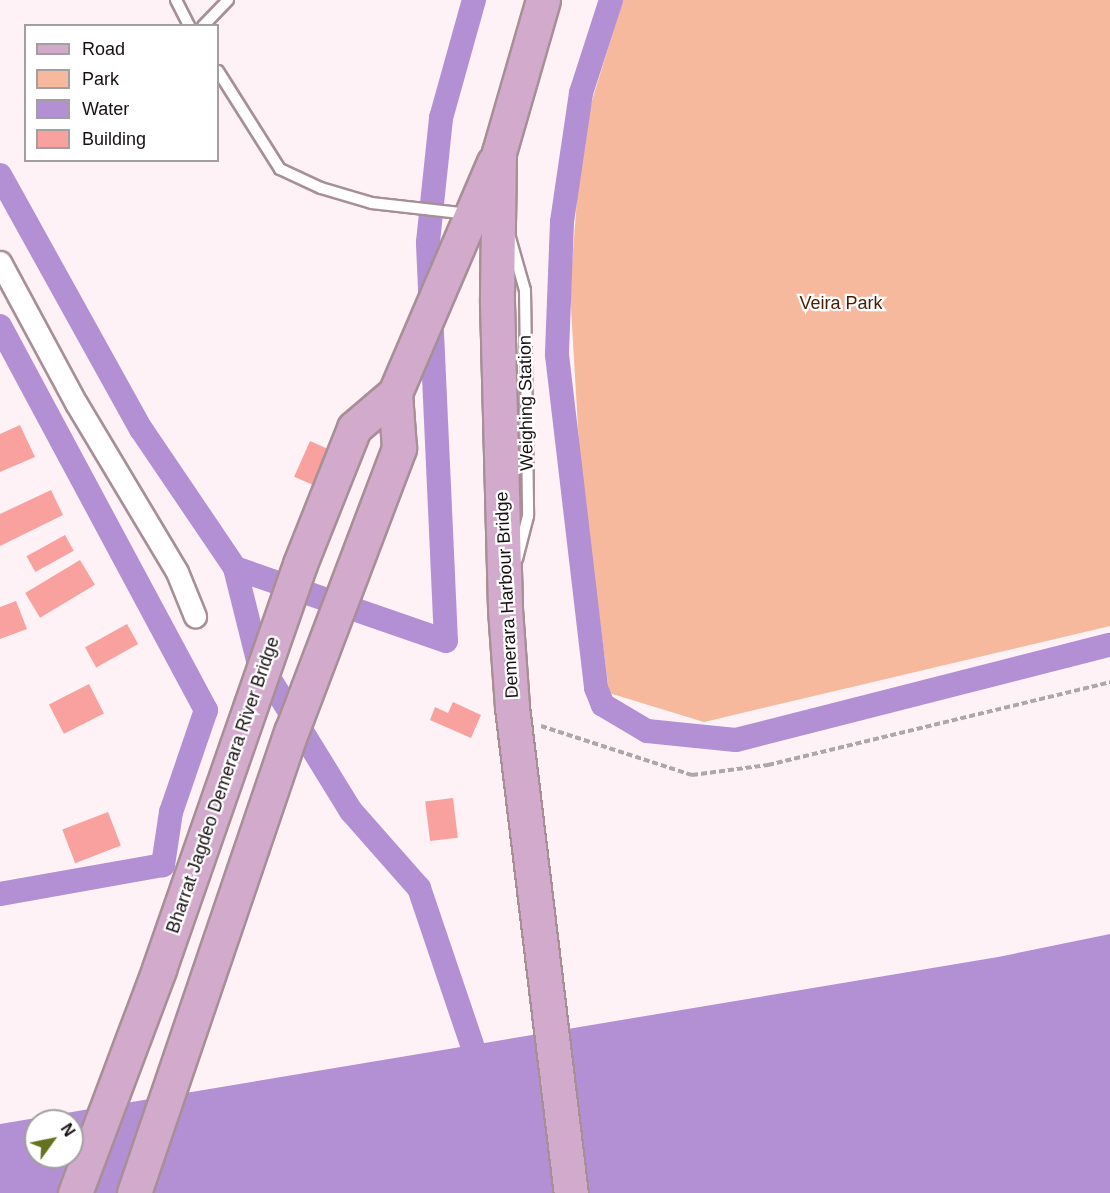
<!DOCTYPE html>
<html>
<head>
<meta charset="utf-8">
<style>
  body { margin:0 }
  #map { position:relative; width:1110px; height:1193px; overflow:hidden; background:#fef2f6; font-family:Helvetica,sans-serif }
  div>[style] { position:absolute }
  .green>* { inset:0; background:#f6b99e }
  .water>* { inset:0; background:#b38fd4 }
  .canal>* { height:24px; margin:-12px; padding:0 12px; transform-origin:12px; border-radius:12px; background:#b38fd4 }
  .building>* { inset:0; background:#f9a19f; transform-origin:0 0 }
  .path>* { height:4px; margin-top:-2px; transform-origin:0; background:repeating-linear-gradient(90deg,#b0a5a9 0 6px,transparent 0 9px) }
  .roads { filter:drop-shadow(2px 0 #a88f97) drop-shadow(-2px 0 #a88f97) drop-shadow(0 2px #a88f97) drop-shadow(0 -2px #a88f97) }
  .lane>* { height:10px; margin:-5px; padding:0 5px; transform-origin:5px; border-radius:5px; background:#fff }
  .street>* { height:21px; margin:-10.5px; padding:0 10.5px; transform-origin:10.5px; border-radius:10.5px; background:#fff }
  .primary>* { height:33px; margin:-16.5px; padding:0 16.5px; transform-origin:16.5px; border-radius:16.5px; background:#d2abcc }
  span { translate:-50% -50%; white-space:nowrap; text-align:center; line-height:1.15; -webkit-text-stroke:4.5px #fff; paint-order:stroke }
  .park-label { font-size:18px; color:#4b1b01 }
  .street-label { font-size:18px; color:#180f12 }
  .legend { position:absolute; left:24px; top:24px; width:195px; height:138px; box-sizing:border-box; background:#fff; border:2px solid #a39fa0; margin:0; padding:8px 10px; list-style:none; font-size:18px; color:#180f12 }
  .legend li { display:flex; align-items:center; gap:12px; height:30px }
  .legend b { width:30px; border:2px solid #a39fa0 }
  .north { position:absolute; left:24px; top:1109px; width:60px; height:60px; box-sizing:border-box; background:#fff; border:2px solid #a39fa0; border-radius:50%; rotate:57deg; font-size:16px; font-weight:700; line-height:24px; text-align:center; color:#180f12 }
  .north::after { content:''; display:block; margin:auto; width:21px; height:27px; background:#657320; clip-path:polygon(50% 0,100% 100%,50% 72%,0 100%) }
</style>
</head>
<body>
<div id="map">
  <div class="green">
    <div style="clip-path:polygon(623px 0,1110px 0,1110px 626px,704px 722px,609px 693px,580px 462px,570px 291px,582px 133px)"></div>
  </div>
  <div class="water">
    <div style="clip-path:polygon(evenodd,1110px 934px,1110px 1193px,0 1193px,0 1124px,998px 957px,1110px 934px,36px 1121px,72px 1121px,72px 1157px,36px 1157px,36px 1121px)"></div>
  </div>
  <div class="canal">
    <div style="left:611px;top:0;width:98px;rotate:107.9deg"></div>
    <div style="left:581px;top:93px;width:130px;rotate:98.4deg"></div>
    <div style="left:562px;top:222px;width:133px;rotate:92.2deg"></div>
    <div style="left:557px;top:355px;width:335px;rotate:83.3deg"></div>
    <div style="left:596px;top:688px;width:18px;rotate:68deg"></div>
    <div style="left:603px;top:705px;width:51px;rotate:30.6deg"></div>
    <div style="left:647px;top:731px;width:89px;rotate:5.8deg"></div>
    <div style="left:736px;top:740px;width:386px;rotate:-14.3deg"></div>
    <div style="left:0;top:175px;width:291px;rotate:61deg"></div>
    <div style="left:141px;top:429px;width:168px;rotate:55.9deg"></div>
    <div style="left:235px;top:568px;width:95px;rotate:76deg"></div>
    <div style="left:258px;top:660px;width:177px;rotate:58.4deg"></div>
    <div style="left:351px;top:811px;width:103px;rotate:48.6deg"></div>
    <div style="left:419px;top:888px;width:166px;rotate:71.3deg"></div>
    <div style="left:0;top:326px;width:436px;rotate:61.8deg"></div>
    <div style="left:206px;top:710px;width:108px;rotate:108.9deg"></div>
    <div style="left:171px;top:812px;width:54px;rotate:98.6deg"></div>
    <div style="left:163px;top:865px;width:166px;rotate:169.9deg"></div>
    <div style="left:235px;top:568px;width:223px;rotate:19.1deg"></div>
    <div style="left:446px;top:641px;width:399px;rotate:-92.6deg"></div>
    <div style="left:428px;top:242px;width:125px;rotate:-84deg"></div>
    <div style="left:441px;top:118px;width:123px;rotate:-74.4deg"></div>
  </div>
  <div class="building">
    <div style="clip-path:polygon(20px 425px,35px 457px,0 472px,0 434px)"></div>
    <div style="left:310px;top:441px;width:27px;height:39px;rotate:24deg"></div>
    <div style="clip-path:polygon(51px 490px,63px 515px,0 546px,0 514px)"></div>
    <div style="left:65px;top:535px;width:18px;height:44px;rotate:61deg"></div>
    <div style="left:80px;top:560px;width:29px;height:64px;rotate:59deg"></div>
    <div style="clip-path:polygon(16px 601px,27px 629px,0 639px,0 607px)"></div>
    <div style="left:127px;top:624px;width:23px;height:48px;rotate:61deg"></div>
    <div style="left:89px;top:684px;width:33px;height:45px;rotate:63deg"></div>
    <div style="clip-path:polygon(453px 702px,481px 715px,471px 738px,430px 720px,435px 707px,448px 713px)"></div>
    <div style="left:453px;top:798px;width:40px;height:28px;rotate:83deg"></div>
    <div style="left:108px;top:812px;width:36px;height:49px;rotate:69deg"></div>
  </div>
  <div class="path">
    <div style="left:541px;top:726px;width:159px;rotate:18deg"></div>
    <div style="left:692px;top:775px;width:77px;rotate:-7.5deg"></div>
    <div style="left:768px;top:765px;width:352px;rotate:-13.6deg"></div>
  </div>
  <div class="roads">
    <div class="lane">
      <div style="left:176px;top:0;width:29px;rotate:63deg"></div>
      <div style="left:203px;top:26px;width:36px;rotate:-46deg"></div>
      <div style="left:218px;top:71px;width:116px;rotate:57.7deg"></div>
      <div style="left:280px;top:169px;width:45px;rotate:24.9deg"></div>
      <div style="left:321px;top:188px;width:53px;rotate:16.4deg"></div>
      <div style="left:372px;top:203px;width:97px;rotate:6.5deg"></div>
      <div style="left:509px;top:234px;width:58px;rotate:74.1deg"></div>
      <div style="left:525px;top:290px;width:226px;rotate:89.2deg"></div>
      <div style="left:528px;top:516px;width:44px;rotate:104.3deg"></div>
    </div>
    <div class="street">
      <div style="left:0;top:262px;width:160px;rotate:61.7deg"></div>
      <div style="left:76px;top:403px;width:197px;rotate:59.1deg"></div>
      <div style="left:177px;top:572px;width:48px;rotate:67.8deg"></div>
    </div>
    <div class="primary">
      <div style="left:543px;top:0;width:158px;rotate:106.1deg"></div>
      <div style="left:499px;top:152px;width:150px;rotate:90.8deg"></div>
      <div style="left:497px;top:302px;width:307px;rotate:88.5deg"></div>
      <div style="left:505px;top:609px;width:98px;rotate:85.9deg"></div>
      <div style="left:512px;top:707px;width:490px;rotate:83.1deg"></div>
      <div style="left:75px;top:1193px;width:239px;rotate:-69.4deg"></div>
      <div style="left:159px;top:969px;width:429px;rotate:-70.8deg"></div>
      <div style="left:300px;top:564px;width:146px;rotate:-68.3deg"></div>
      <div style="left:354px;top:428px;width:54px;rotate:-40.5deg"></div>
      <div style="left:395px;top:393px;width:251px;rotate:-66.8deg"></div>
      <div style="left:134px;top:1193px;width:489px;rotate:-71.2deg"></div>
      <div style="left:292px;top:730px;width:302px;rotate:-69.2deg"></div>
      <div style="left:399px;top:448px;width:55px;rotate:-94.2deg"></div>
    </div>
  </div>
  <div class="park-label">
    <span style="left:841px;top:303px">Veira Park</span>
  </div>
  <div class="street-label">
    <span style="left:526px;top:403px;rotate:-91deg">Weighing Station</span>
    <span style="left:507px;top:595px;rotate:-93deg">Demerara Harbour Bridge</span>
    <span style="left:223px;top:785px;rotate:-71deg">Bharrat Jagdeo Demerara River Bridge</span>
  </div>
  <ul class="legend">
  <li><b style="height:8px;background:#d2abcc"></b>Road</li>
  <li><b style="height:16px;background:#f6b99e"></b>Park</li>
  <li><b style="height:16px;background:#b38fd4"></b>Water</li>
  <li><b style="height:16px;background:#f9a19f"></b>Building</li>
  </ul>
  <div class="north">N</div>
</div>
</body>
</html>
